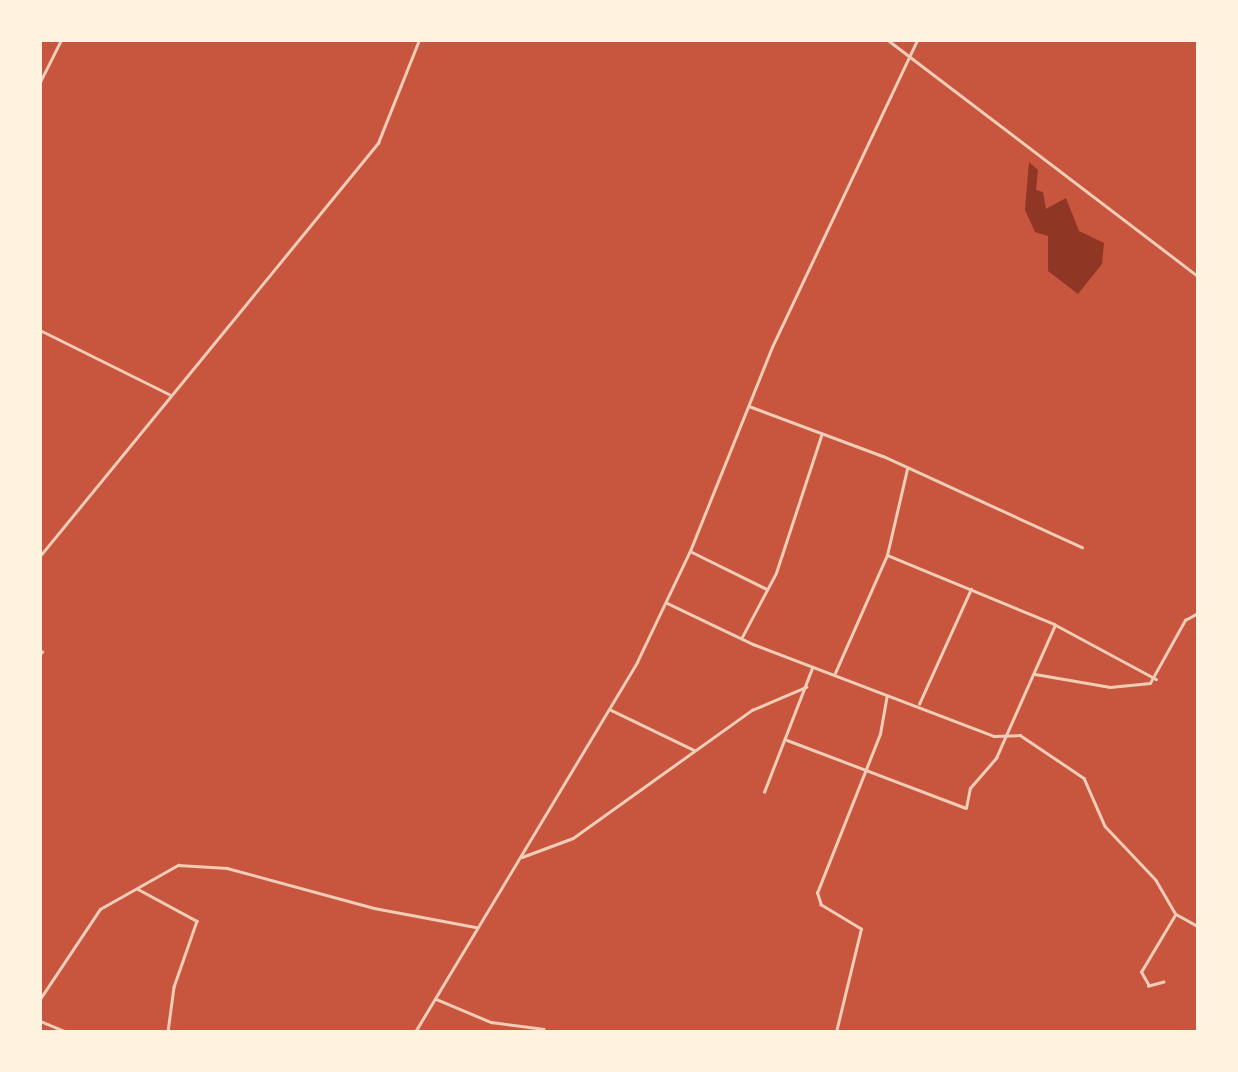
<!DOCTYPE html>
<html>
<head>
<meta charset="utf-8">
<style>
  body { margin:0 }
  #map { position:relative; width:1238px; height:1072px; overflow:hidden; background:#c8553d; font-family:Jost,sans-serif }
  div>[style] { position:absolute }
  .water>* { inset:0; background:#8f3625 }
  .minor>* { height:2.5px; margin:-1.25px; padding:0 1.25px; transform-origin:1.25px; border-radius:1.25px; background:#f1ccb7 }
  span { translate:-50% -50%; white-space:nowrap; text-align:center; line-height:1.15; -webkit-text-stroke:8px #fff3e0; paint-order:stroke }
  .frame { position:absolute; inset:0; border:42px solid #fff3e0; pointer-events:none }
</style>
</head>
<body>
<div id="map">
  <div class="water">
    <div style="clip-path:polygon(1029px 162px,1038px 170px,1036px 190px,1043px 192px,1046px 209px,1066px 198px,1079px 231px,1104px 243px,1102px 264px,1078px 294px,1048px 271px,1048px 236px,1035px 232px,1025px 210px)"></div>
  </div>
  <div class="minor">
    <div style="left:888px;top:40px;width:390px;rotate:37.3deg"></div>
    <div style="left:40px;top:82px;width:47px;rotate:-63.4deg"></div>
    <div style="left:40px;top:330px;width:144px;rotate:26.4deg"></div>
    <div style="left:749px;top:406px;width:143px;rotate:20.5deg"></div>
    <div style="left:883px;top:456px;width:219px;rotate:24.6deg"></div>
    <div style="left:690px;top:551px;width:86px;rotate:26.3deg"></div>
    <div style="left:887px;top:555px;width:181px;rotate:22.4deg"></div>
    <div style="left:1054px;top:624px;width:116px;rotate:28.3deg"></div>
    <div style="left:40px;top:556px;width:534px;rotate:-50.7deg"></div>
    <div style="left:378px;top:143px;width:111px;rotate:-68.3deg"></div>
    <div style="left:667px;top:603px;width:95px;rotate:25.5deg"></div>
    <div style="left:753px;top:644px;width:258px;rotate:20.9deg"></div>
    <div style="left:994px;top:736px;width:26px;rotate:-2deg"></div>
    <div style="left:1020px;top:735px;width:77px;rotate:33.9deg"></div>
    <div style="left:1084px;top:778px;width:52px;rotate:66.4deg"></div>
    <div style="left:1105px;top:826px;width:74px;rotate:46.6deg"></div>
    <div style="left:1156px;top:880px;width:39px;rotate:60deg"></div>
    <div style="left:1176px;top:914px;width:25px;rotate:29deg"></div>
    <div style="left:742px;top:637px;width:72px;rotate:-62deg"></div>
    <div style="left:776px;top:573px;width:144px;rotate:-71.8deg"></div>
    <div style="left:40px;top:654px;width:3px;rotate:-45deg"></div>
    <div style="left:835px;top:673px;width:129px;rotate:-66.2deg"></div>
    <div style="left:887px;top:555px;width:88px;rotate:-76.9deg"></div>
    <div style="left:1035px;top:674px;width:76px;rotate:9.8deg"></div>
    <div style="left:1110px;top:687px;width:40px;rotate:-5.7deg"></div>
    <div style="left:1150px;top:683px;width:72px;rotate:-60.9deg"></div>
    <div style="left:1185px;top:620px;width:15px;rotate:-28deg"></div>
    <div style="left:919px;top:704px;width:126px;rotate:-65.7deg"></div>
    <div style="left:611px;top:710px;width:92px;rotate:25.7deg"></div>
    <div style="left:787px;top:740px;width:191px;rotate:20.8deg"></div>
    <div style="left:966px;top:808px;width:20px;rotate:-79deg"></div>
    <div style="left:970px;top:788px;width:40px;rotate:-49deg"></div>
    <div style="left:996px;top:758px;width:145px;rotate:-66.1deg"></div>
    <div style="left:764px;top:792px;width:133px;rotate:-68.8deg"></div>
    <div style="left:522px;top:857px;width:54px;rotate:-20.4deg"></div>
    <div style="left:573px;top:838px;width:220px;rotate:-35.6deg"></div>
    <div style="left:752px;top:710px;width:59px;rotate:-23.1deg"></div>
    <div style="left:138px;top:889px;width:67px;rotate:28.5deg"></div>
    <div style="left:197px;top:921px;width:70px;rotate:109.2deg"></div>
    <div style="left:174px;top:987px;width:45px;rotate:97.6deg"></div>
    <div style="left:1164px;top:982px;width:16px;rotate:165deg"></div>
    <div style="left:1149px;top:986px;width:16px;rotate:-120deg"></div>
    <div style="left:1141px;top:972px;width:66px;rotate:-59.2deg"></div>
    <div style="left:40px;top:999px;width:108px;rotate:-56.3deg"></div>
    <div style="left:100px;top:909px;width:90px;rotate:-29.4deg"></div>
    <div style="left:178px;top:865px;width:49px;rotate:3.5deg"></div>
    <div style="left:227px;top:868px;width:152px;rotate:15.2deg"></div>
    <div style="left:374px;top:908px;width:104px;rotate:10.6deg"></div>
    <div style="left:436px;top:999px;width:60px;rotate:22.7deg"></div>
    <div style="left:491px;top:1022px;width:53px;rotate:7.5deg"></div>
    <div style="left:40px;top:1021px;width:29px;rotate:22deg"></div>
    <div style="left:415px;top:1032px;width:431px;rotate:-59deg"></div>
    <div style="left:637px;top:662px;width:123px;rotate:-64.5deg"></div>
    <div style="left:690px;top:551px;width:220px;rotate:-68.1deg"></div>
    <div style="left:772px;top:347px;width:340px;rotate:-64.7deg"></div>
    <div style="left:836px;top:1032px;width:106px;rotate:-76.4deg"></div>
    <div style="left:861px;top:929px;width:47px;rotate:-149deg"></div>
    <div style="left:821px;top:905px;width:13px;rotate:-108deg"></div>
    <div style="left:817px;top:893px;width:171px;rotate:-68.4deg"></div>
    <div style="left:880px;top:734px;width:39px;rotate:-80deg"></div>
  </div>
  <div class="frame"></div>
</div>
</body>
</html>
